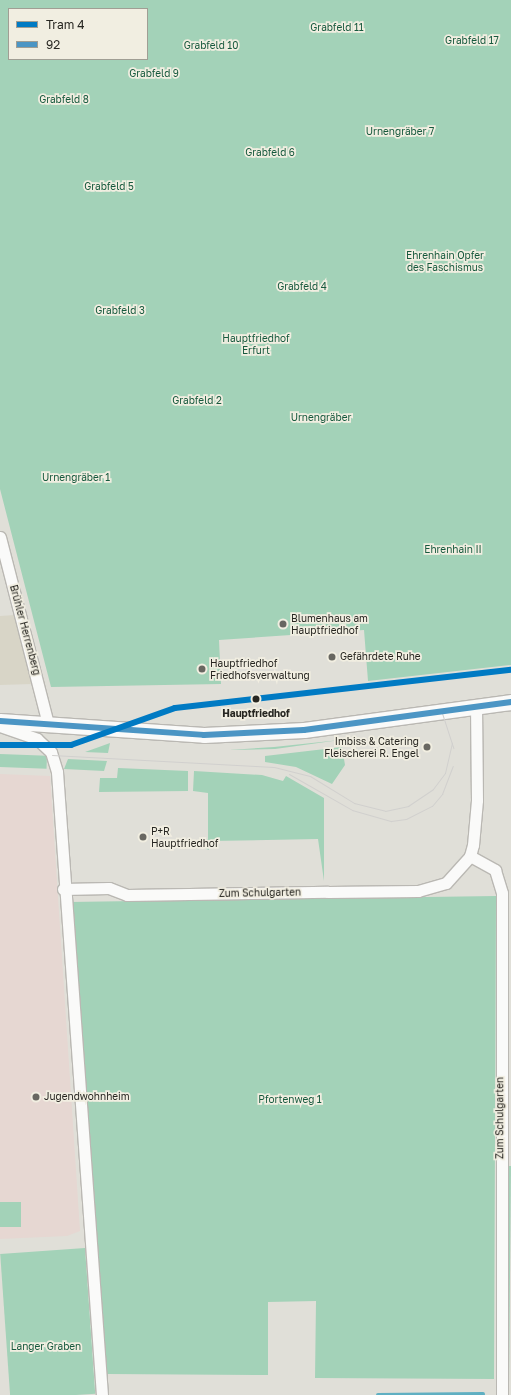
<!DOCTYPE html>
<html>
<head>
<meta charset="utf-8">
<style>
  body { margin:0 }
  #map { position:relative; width:511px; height:1395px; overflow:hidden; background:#e0dfd8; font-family:"Golos Text",sans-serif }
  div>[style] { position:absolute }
  .built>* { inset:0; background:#d8d5c7 }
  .education>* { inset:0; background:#e6d7d2 }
  .green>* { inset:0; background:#a3d2b8; transform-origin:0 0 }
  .stream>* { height:4px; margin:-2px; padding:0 2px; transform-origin:2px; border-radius:2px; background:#5fafc2 }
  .roads { filter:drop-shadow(1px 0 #bab8b3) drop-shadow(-1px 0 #bab8b3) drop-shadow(0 1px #bab8b3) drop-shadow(0 -1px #bab8b3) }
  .street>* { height:11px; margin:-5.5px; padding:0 5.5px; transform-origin:5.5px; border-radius:5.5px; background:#fafaf9 }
  .secondary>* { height:15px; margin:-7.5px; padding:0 7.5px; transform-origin:7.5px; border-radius:7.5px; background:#fafaf9 }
  .tram>* { height:1px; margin:-0.5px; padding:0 0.5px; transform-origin:0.5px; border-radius:0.5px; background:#d1d0ce }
  .bus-1>* { height:6px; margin:-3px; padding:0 3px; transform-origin:3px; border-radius:3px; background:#4b95c4 }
  .tram-1>* { height:6px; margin:-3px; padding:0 3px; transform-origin:3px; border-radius:3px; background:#007ac3 }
  .dots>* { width:11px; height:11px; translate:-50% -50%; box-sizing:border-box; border:2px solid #f1eee1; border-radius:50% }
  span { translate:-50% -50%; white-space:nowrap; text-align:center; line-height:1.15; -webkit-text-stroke:3.5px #f1eee1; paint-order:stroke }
  .park-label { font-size:10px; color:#16593d }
  .poi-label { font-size:10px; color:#272621 }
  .left { translate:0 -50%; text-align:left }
  .right { translate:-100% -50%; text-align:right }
  .street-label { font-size:10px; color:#272621 }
  .stop-label { font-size:10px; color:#272621; font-weight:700 }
  .legend { position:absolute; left:8px; top:8px; width:140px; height:52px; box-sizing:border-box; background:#f1eee1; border:1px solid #a09e94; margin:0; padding:5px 7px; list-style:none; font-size:12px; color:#272621 }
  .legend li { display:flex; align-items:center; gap:8px; height:20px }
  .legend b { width:20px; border:1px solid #a09e94 }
</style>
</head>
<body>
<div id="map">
  <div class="built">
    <div style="clip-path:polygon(15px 615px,32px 684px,0 685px,0 616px)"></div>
  </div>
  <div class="education">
    <div style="clip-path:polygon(0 774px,50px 776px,80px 1231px,67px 1236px,0 1239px)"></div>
  </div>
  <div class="green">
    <div style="clip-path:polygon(evenodd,0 0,511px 0,511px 665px,368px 681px,364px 630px,219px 640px,221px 684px,51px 687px,0 489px,0 0,9px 9px,147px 9px,147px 59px,9px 59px,9px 9px)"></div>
    <div style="clip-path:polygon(340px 740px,275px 749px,229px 750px,274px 747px)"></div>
    <div style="clip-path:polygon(110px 743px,108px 753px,85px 752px,99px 747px)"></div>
    <div style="clip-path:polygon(342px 747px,345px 765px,332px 784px,296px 767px,265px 762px,265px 756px)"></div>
    <div style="left:0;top:754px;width:47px;height:13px;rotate:2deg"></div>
    <div style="clip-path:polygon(68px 759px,107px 761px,104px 771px,64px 769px)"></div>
    <div style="clip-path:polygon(118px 768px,188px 771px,188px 791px,99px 792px,100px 778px,117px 778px)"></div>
    <div style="clip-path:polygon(194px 771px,262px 775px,283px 781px,286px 776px,324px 798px,324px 881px,318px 839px,209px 841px,209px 850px,201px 847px,200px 840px,208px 839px,208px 793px,193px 791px)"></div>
    <div style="clip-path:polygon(496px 896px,494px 1379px,315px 1378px,316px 1301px,268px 1302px,268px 1375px,107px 1374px,69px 902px)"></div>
    <div style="clip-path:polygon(506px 1166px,511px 1166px,509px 1385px)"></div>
    <div style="left:0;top:1202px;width:21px;height:25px"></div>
    <div style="left:85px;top:1248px;width:146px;height:85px;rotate:86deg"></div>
  </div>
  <div class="stream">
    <div style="left:378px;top:1395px;width:105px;rotate:-0.5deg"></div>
  </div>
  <div class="roads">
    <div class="street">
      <div style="left:0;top:537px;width:193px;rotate:75.6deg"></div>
      <div style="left:0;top:726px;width:39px;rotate:19deg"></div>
      <div style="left:37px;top:739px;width:19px;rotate:43deg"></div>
      <div style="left:51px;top:752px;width:21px;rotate:73deg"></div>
      <div style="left:57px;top:772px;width:625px;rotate:85.87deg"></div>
      <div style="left:470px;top:856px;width:29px;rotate:29deg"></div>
      <div style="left:495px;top:870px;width:24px;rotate:73deg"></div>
      <div style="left:502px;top:893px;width:502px;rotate:90deg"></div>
      <div style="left:63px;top:889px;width:46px;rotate:-1.2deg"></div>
      <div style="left:109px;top:888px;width:19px;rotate:21deg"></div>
      <div style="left:127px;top:895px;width:201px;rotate:-0.9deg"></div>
      <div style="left:328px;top:892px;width:90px;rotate:-0.6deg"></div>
      <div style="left:418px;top:891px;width:29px;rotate:-16deg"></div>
      <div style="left:446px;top:883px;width:36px;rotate:-48deg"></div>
      <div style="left:470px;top:856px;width:11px;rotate:-75deg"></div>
      <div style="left:473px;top:845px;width:45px;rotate:-84.9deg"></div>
      <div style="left:477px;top:800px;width:95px;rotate:-90.6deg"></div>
    </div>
    <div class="secondary">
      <div style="left:0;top:721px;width:204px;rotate:3.9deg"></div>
      <div style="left:204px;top:735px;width:100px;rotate:-2.9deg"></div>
      <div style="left:304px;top:730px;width:209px;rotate:-7.7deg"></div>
    </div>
  </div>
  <div class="tram">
    <div style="left:441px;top:710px;width:40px;rotate:72deg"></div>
    <div style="left:52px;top:755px;width:222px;rotate:3.1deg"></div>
    <div style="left:274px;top:767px;width:37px;rotate:14deg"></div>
    <div style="left:310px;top:776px;width:52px;rotate:31.5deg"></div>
    <div style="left:354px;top:803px;width:32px;rotate:14deg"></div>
    <div style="left:385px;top:811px;width:24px;rotate:-12deg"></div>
    <div style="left:408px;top:806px;width:30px;rotate:-34deg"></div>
    <div style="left:433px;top:789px;width:20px;rotate:-53deg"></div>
    <div style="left:445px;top:773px;width:31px;rotate:-77deg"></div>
    <div style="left:289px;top:774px;width:73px;rotate:29.7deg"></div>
    <div style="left:352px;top:810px;width:41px;rotate:15.8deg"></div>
    <div style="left:391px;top:821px;width:15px;rotate:-8deg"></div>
    <div style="left:406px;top:819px;width:29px;rotate:-27deg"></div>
    <div style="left:432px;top:806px;width:16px;rotate:-50deg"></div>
    <div style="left:442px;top:794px;width:30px;rotate:-69deg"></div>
  </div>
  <div class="bus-1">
    <div style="left:0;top:721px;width:204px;rotate:3.9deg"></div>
    <div style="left:204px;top:735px;width:100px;rotate:-2.9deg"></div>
    <div style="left:304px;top:730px;width:209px;rotate:-7.7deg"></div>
  </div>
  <div class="tram-1">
    <div style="left:0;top:745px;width:71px"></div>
    <div style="left:71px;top:745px;width:110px;rotate:-19.6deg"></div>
    <div style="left:175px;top:708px;width:338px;rotate:-6.5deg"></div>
  </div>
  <div class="dots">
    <div style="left:283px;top:624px;background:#686761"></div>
    <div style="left:332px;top:657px;background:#686761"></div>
    <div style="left:202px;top:669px;background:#686761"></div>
    <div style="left:256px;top:699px;background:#272621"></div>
    <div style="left:427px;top:747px;background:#686761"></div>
    <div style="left:143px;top:837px;background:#686761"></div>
    <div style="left:36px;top:1097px;background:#686761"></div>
  </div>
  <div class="park-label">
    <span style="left:337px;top:28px">Grabfeld 11</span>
    <span style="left:472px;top:41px">Grabfeld 17</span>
    <span style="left:211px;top:46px">Grabfeld 10</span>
    <span style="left:154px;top:74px">Grabfeld 9</span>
    <span style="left:64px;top:100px">Grabfeld 8</span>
    <span style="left:400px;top:132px">Urnengräber 7</span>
    <span style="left:270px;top:153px">Grabfeld 6</span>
    <span style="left:109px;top:187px">Grabfeld 5</span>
    <span style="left:445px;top:261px">Ehrenhain Opfer<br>des Faschismus</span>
    <span style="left:302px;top:287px">Grabfeld 4</span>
    <span style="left:120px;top:311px">Grabfeld 3</span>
    <span style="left:256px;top:344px">Hauptfriedhof<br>Erfurt</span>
    <span style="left:197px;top:401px">Grabfeld 2</span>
    <span style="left:321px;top:418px">Urnengräber</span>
    <span style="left:76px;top:478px">Urnengräber 1</span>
    <span style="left:453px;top:550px">Ehrenhain II</span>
    <span style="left:290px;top:1100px">Pfortenweg 1</span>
    <span style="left:46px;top:1347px">Langer Graben</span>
  </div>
  <div class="poi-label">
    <span class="left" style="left:291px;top:624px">Blumenhaus am<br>Hauptfriedhof</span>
    <span class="left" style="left:340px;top:657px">Gefährdete Ruhe</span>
    <span class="left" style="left:210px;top:669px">Hauptfriedhof<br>Friedhofsverwaltung</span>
    <span class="right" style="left:419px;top:747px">Imbiss &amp; Catering<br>Fleischerei R. Engel</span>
    <span class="left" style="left:151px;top:837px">P+R<br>Hauptfriedhof</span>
    <span class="left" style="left:44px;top:1097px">Jugendwohnheim</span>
  </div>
  <div class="street-label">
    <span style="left:25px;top:630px;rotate:75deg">Brühler Herrenberg</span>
    <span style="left:260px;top:893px;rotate:-1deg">Zum Schulgarten</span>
    <span style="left:500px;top:1118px;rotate:-90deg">Zum Schulgarten</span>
  </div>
  <div class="stop-label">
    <span style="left:256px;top:714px">Hauptfriedhof</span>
  </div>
  <ul class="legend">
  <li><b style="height:5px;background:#007ac3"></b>Tram 4</li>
  <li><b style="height:5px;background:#4b95c4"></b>92</li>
  </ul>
</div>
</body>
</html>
